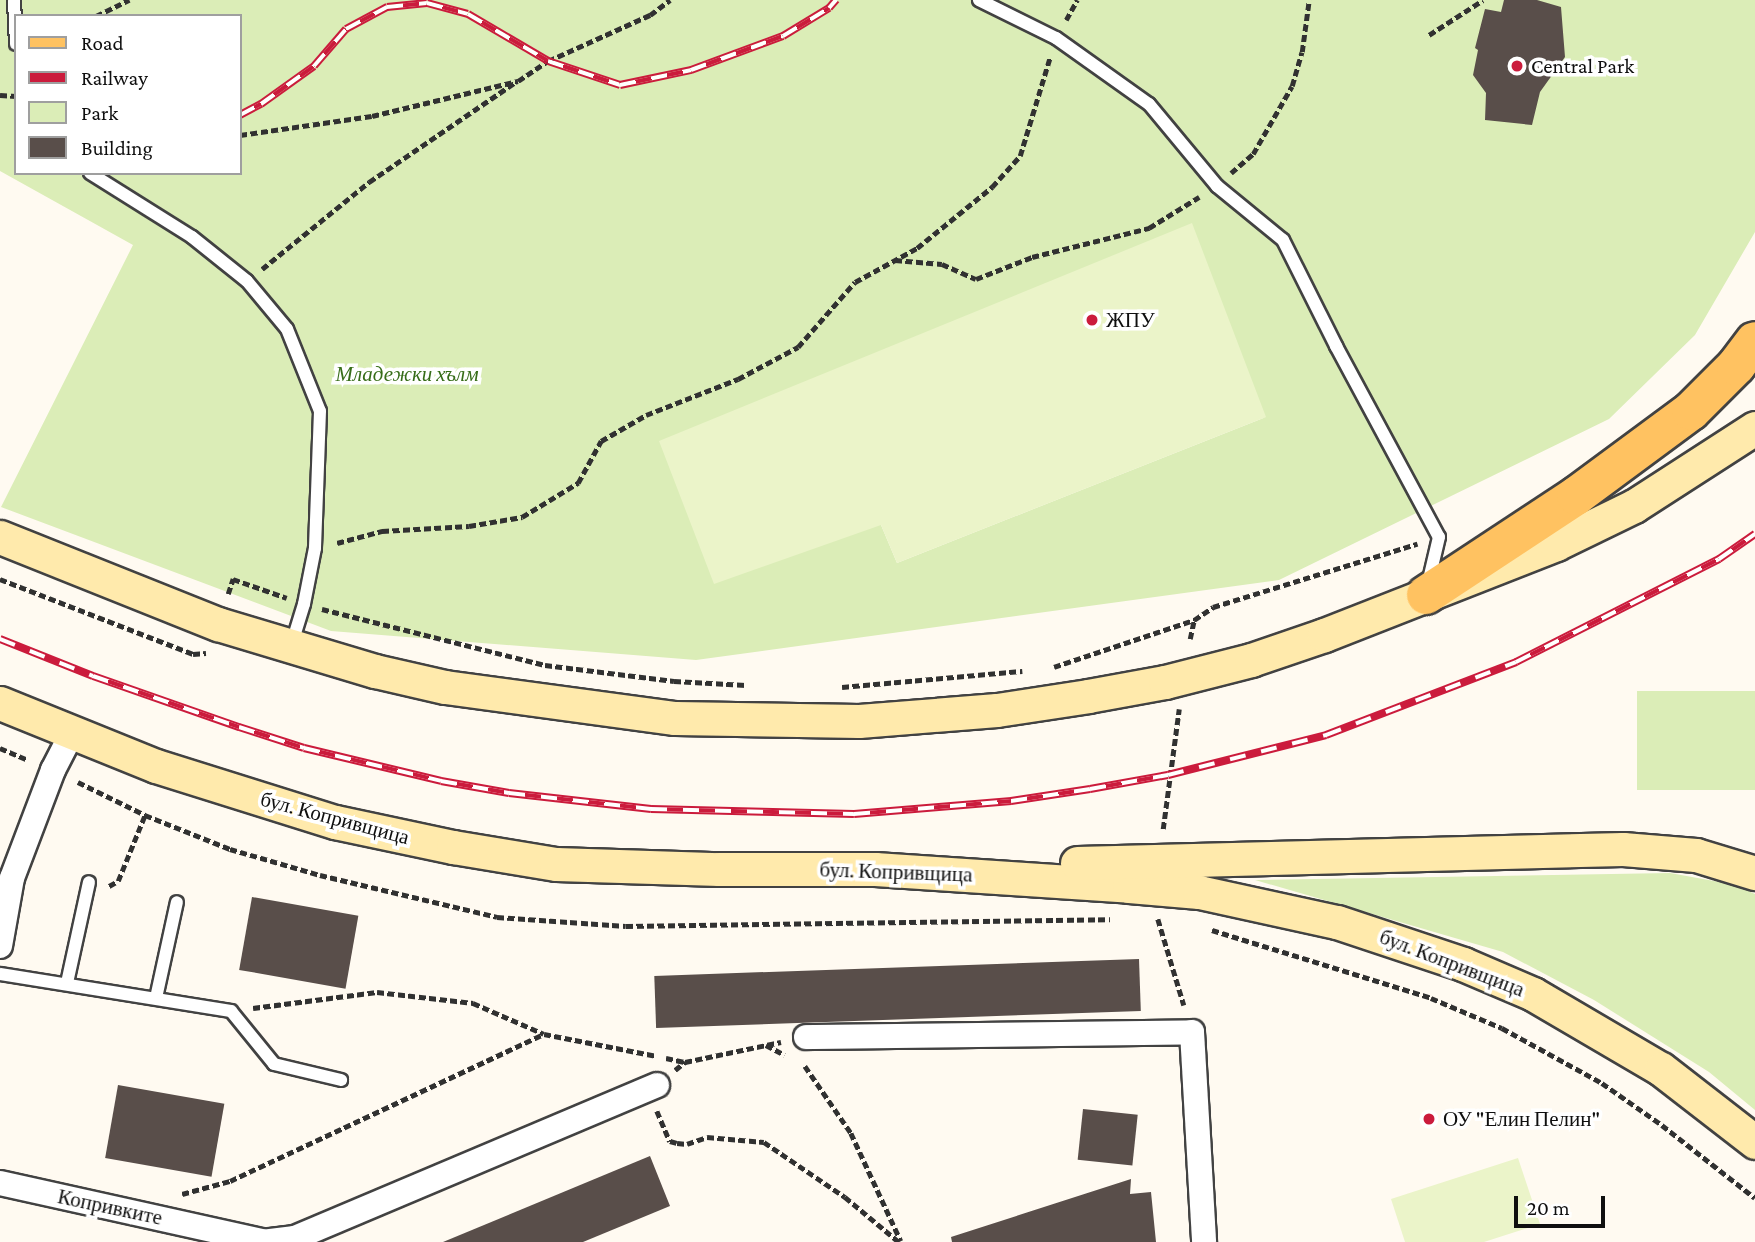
<!DOCTYPE html>
<html>
<head>
<meta charset="utf-8">
<style>
  body { margin:0 }
  #map { position:relative; width:1755px; height:1242px; overflow:hidden; background:#fffaf1; font-family:"Crimson Pro",serif }
  div>[style] { position:absolute }
  .green>* { inset:0; background:#dbedb7; transform-origin:0 0 }
  .pitch>* { inset:0; background:#ebf4c9 }
  .building>* { inset:0; background:#594e4a; transform-origin:0 0 }
  .path>* { height:4.5px; margin-top:-2.25px; transform-origin:0; background:repeating-linear-gradient(90deg,#313131 0 7px,transparent 0 10.5px) }
  .roads { filter:drop-shadow(2px 0 #424242) drop-shadow(-2px 0 #424242) drop-shadow(0 2px #424242) drop-shadow(0 -2px #424242) }
  .service>* { height:12px; margin:-6px; padding:0 6px; transform-origin:6px; border-radius:6px; background:#fff }
  .minor>* { height:24px; margin:-12px; padding:0 12px; transform-origin:12px; border-radius:12px; background:#fff }
  .secondary>* { height:33px; margin:-16.5px; padding:0 16.5px; transform-origin:16.5px; border-radius:16.5px; background:#ffeaac }
  .primary>* { height:38px; margin:-19px; padding:0 19px; transform-origin:19px; border-radius:19px; background:#ffc261 }
  .rail>* { height:8px; margin-top:-4px; transform-origin:0; background:repeating-linear-gradient(90deg,#fff 0 16px,#cb1b3c 0 32px); box-sizing:border-box; border-block:2px solid #cb1b3c }
  .dots>* { width:19px; height:19px; translate:-50% -50%; box-sizing:border-box; border:4px solid #fff; border-radius:50% }
  span { translate:-50% -50%; white-space:nowrap; text-align:center; line-height:1.15; -webkit-text-stroke:7px #fff; paint-order:stroke }
  .poi-label { font-size:21px; color:#0f0f0f }
  .left { translate:0 -50%; text-align:left }
  .park-label { font-size:21px; color:#376d19; font-style:italic }
  .street-label { font-size:21px; color:#0f0f0f }
  .legend { position:absolute; left:14px; top:14px; width:228px; height:161px; box-sizing:border-box; background:#fff; border:2px solid #9f9f9f; margin:0; padding:9px 12px; list-style:none; font-size:21px; color:#0f0f0f }
  .legend li { display:flex; align-items:center; gap:14px; height:35px }
  .legend b { width:35px; border:2px solid #9f9f9f }
  .scale { position:absolute; left:1514px; top:1196px; width:91px; height:32px; box-sizing:border-box; border:4px solid #0f0f0f; border-top:0; padding-left:9px; font-size:21px; line-height:24px; white-space:nowrap; color:#0f0f0f; -webkit-text-stroke:5px #fff; paint-order:stroke }
</style>
</head>
<body>
<div id="map">
  <div class="green">
    <div style="clip-path:polygon(evenodd,0 0,1755px 0,1755px 232px,1695px 335px,1609px 419px,1279px 580px,696px 660px,331px 631px,1px 507px,133px 245px,0 171px,0 0,16px 16px,240px 16px,240px 173px,16px 173px,16px 16px,0 0,1266px 417px,897px 563px,881px 525px,1266px 417px)"></div>
    <div style="left:1755px;top:691px;width:99px;height:118px;rotate:90deg"></div>
    <div style="clip-path:polygon(1670px 873px,1736px 885px,1755px 894px,1755px 1110px,1709px 1072px,1594px 1000px,1503px 952px,1255px 880px)"></div>
  </div>
  <div class="pitch">
    <div style="clip-path:polygon(1192px 223px,1266px 417px,897px 563px,881px 525px,714px 584px,659px 441px)"></div>
    <div style="clip-path:polygon(1518px 1158px,1540px 1224px,1484px 1242px,1405px 1242px,1391px 1199px)"></div>
  </div>
  <div class="building">
    <div style="clip-path:polygon(1504px 0,1537px 0,1561px 7px,1565px 57px,1540px 92px,1532px 125px,1485px 120px,1486px 93px,1473px 75px,1478px 50px,1475px 48px,1485px 9px,1501px 12px)"></div>
    <div style="left:252px;top:897px;width:108px;height:74px;rotate:10deg"></div>
    <div style="left:1139px;top:959px;width:52px;height:485px;rotate:88deg"></div>
    <div style="left:118px;top:1085px;width:108px;height:74px;rotate:10deg"></div>
    <div style="left:1083px;top:1109px;width:55px;height:51px;rotate:6deg"></div>
    <div style="clip-path:polygon(650px 1156px,670px 1206px,583px 1242px,443px 1242px)"></div>
    <div style="clip-path:polygon(1131px 1179px,1130px 1194px,1151px 1192px,1156px 1242px,952px 1242px,951px 1237px)"></div>
  </div>
  <div class="path">
    <div style="left:96px;top:16px;width:37px;rotate:-26deg"></div>
    <div style="left:1066px;top:20px;width:23px;rotate:-61deg"></div>
    <div style="left:1429px;top:35px;width:64px;rotate:-32.9deg"></div>
    <div style="left:0;top:95px;width:16px;rotate:4deg"></div>
    <div style="left:240px;top:135px;width:133px;rotate:-8.2deg"></div>
    <div style="left:372px;top:116px;width:150px;rotate:-13.5deg"></div>
    <div style="left:518px;top:81px;width:36px;rotate:-34deg"></div>
    <div style="left:548px;top:61px;width:112px;rotate:-24.3deg"></div>
    <div style="left:650px;top:15px;width:25px;rotate:-37deg"></div>
    <div style="left:1231px;top:173px;width:29px;rotate:-41deg"></div>
    <div style="left:1253px;top:154px;width:78px;rotate:-60.2deg"></div>
    <div style="left:1292px;top:86px;width:35px;rotate:-74deg"></div>
    <div style="left:1302px;top:52px;width:52px;rotate:-82.3deg"></div>
    <div style="left:895px;top:260px;width:47px;rotate:4.9deg"></div>
    <div style="left:942px;top:264px;width:37px;rotate:24deg"></div>
    <div style="left:976px;top:279px;width:60px;rotate:-21.4deg"></div>
    <div style="left:1032px;top:257px;width:121px;rotate:-13.9deg"></div>
    <div style="left:1149px;top:228px;width:59px;rotate:-31.8deg"></div>
    <div style="left:262px;top:269px;width:138px;rotate:-39.1deg"></div>
    <div style="left:369px;top:182px;width:176px;rotate:-34.3deg"></div>
    <div style="left:337px;top:543px;width:47px;rotate:-14.9deg"></div>
    <div style="left:382px;top:531px;width:87px;rotate:-3.3deg"></div>
    <div style="left:469px;top:526px;width:54px;rotate:-9.6deg"></div>
    <div style="left:522px;top:517px;width:66px;rotate:-31.3deg"></div>
    <div style="left:578px;top:483px;width:48px;rotate:-61.3deg"></div>
    <div style="left:601px;top:441px;width:52px;rotate:-30deg"></div>
    <div style="left:646px;top:415px;width:99px;rotate:-21.4deg"></div>
    <div style="left:738px;top:379px;width:68px;rotate:-28.1deg"></div>
    <div style="left:798px;top:347px;width:86px;rotate:-48.8deg"></div>
    <div style="left:855px;top:282px;width:71px;rotate:-28.7deg"></div>
    <div style="left:917px;top:248px;width:97px;rotate:-39.1deg"></div>
    <div style="left:992px;top:187px;width:42px;rotate:-47.9deg"></div>
    <div style="left:1020px;top:156px;width:103px;rotate:-73.1deg"></div>
    <div style="left:0;top:579px;width:207px;rotate:21.2deg"></div>
    <div style="left:193px;top:654px;width:13px;rotate:-4deg"></div>
    <div style="left:228px;top:594px;width:16px;rotate:-72deg"></div>
    <div style="left:233px;top:579px;width:57px;rotate:19.4deg"></div>
    <div style="left:322px;top:609px;width:230px;rotate:14.1deg"></div>
    <div style="left:545px;top:665px;width:130px;rotate:7.1deg"></div>
    <div style="left:674px;top:681px;width:72px;rotate:3.2deg"></div>
    <div style="left:1190px;top:639px;width:19px;rotate:-78deg"></div>
    <div style="left:1054px;top:667px;width:148px;rotate:-18.6deg"></div>
    <div style="left:1194px;top:620px;width:23px;rotate:-34deg"></div>
    <div style="left:1213px;top:607px;width:214px;rotate:-17.2deg"></div>
    <div style="left:842px;top:687px;width:181px;rotate:-5.1deg"></div>
    <div style="left:0;top:748px;width:30px;rotate:23deg"></div>
    <div style="left:78px;top:782px;width:75px;rotate:26.2deg"></div>
    <div style="left:145px;top:815px;width:92px;rotate:21.8deg"></div>
    <div style="left:230px;top:849px;width:94px;rotate:16.1deg"></div>
    <div style="left:320px;top:875px;width:182px;rotate:13.3deg"></div>
    <div style="left:497px;top:917px;width:129px;rotate:4deg"></div>
    <div style="left:626px;top:926px;width:484px;rotate:-0.8deg"></div>
    <div style="left:1163px;top:829px;width:121px;rotate:-82.4deg"></div>
    <div style="left:109px;top:886px;width:10px;rotate:-29deg"></div>
    <div style="left:118px;top:881px;width:71px;rotate:-67.8deg"></div>
    <div style="left:1158px;top:919px;width:90px;rotate:73.2deg"></div>
    <div style="left:1212px;top:930px;width:229px;rotate:17.2deg"></div>
    <div style="left:1431px;top:998px;width:77px;rotate:22.9deg"></div>
    <div style="left:1502px;top:1028px;width:114px;rotate:28.8deg"></div>
    <div style="left:1602px;top:1083px;width:73px;rotate:35deg"></div>
    <div style="left:1662px;top:1125px;width:118px;rotate:38.1deg"></div>
    <div style="left:253px;top:1008px;width:125px;rotate:-7.4deg"></div>
    <div style="left:377px;top:992px;width:97px;rotate:6.5deg"></div>
    <div style="left:473px;top:1003px;width:77px;rotate:23.6deg"></div>
    <div style="left:544px;top:1034px;width:115px;rotate:11deg"></div>
    <div style="left:766px;top:1045px;width:21px;rotate:28deg"></div>
    <div style="left:666px;top:1058px;width:19px;rotate:12deg"></div>
    <div style="left:805px;top:1066px;width:81px;rotate:55.5deg"></div>
    <div style="left:851px;top:1133px;width:119px;rotate:65.2deg"></div>
    <div style="left:675px;top:1070px;width:13px;rotate:-39deg"></div>
    <div style="left:685px;top:1062px;width:98px;rotate:-11.8deg"></div>
    <div style="left:657px;top:1111px;width:33px;rotate:67deg"></div>
    <div style="left:670px;top:1141px;width:7px;rotate:16deg"></div>
    <div style="left:677px;top:1143px;width:10px;rotate:6deg"></div>
    <div style="left:687px;top:1144px;width:21px;rotate:-19deg"></div>
    <div style="left:707px;top:1137px;width:57px;rotate:5deg"></div>
    <div style="left:764px;top:1142px;width:98px;rotate:34.2deg"></div>
    <div style="left:845px;top:1197px;width:70px;rotate:39.8deg"></div>
    <div style="left:182px;top:1194px;width:50px;rotate:-15.2deg"></div>
    <div style="left:230px;top:1181px;width:347px;rotate:-25.1deg"></div>
  </div>
  <div class="roads">
    <div class="service">
      <div style="left:14px;top:0;width:44px;rotate:87.4deg"></div>
      <div style="left:979px;top:0;width:86px;rotate:26.3deg"></div>
      <div style="left:1056px;top:38px;width:114px;rotate:35.4deg"></div>
      <div style="left:1149px;top:104px;width:107px;rotate:50.3deg"></div>
      <div style="left:1217px;top:186px;width:85px;rotate:39.3deg"></div>
      <div style="left:1283px;top:240px;width:119px;rotate:63.4deg"></div>
      <div style="left:1336px;top:346px;width:217px;rotate:61.7deg"></div>
      <div style="left:1439px;top:537px;width:48px;rotate:103.2deg"></div>
      <div style="left:90px;top:173px;width:120px;rotate:32.1deg"></div>
      <div style="left:192px;top:237px;width:70px;rotate:38.7deg"></div>
      <div style="left:247px;top:281px;width:62px;rotate:50.2deg"></div>
      <div style="left:287px;top:329px;width:88px;rotate:68.1deg"></div>
      <div style="left:320px;top:411px;width:137px;rotate:92.1deg"></div>
      <div style="left:315px;top:548px;width:57px;rotate:101.1deg"></div>
      <div style="left:304px;top:604px;width:41px;rotate:107.1deg"></div>
      <div style="left:0;top:974px;width:234px;rotate:9.1deg"></div>
      <div style="left:231px;top:1011px;width:68px;rotate:50.9deg"></div>
      <div style="left:274px;top:1064px;width:69px;rotate:13.4deg"></div>
      <div style="left:67px;top:983px;width:103px;rotate:-77.7deg"></div>
      <div style="left:156px;top:998px;width:98px;rotate:-77.7deg"></div>
    </div>
    <div class="minor">
      <div style="left:0;top:946px;width:69px;rotate:-80deg"></div>
      <div style="left:12px;top:878px;width:116px;rotate:-69.2deg"></div>
      <div style="left:53px;top:770px;width:42px;rotate:-62.8deg"></div>
      <div style="left:806px;top:1037px;width:386px;rotate:-0.7deg"></div>
      <div style="left:1192px;top:1032px;width:210px;rotate:86.7deg"></div>
      <div style="left:0;top:1183px;width:268px;rotate:12.5deg"></div>
      <div style="left:262px;top:1242px;width:33px;rotate:-7deg"></div>
      <div style="left:295px;top:1238px;width:393px;rotate:-22.9deg"></div>
    </div>
    <div class="secondary">
      <div style="left:0;top:537px;width:235px;rotate:21.8deg"></div>
      <div style="left:218px;top:624px;width:164px;rotate:16.7deg"></div>
      <div style="left:375px;top:671px;width:72px;rotate:12.9deg"></div>
      <div style="left:445px;top:687px;width:232px;rotate:7.7deg"></div>
      <div style="left:675px;top:718px;width:184px;rotate:0.9deg"></div>
      <div style="left:859px;top:721px;width:138px;rotate:-4.6deg"></div>
      <div style="left:997px;top:710px;width:92px;rotate:-8.7deg"></div>
      <div style="left:1088px;top:696px;width:78px;rotate:-10.3deg"></div>
      <div style="left:1165px;top:682px;width:89px;rotate:-14.3deg"></div>
      <div style="left:1251px;top:660px;width:77px;rotate:-18.9deg"></div>
      <div style="left:1324px;top:635px;width:249px;rotate:-21.4deg"></div>
      <div style="left:1556px;top:544px;width:87px;rotate:-26deg"></div>
      <div style="left:1634px;top:506px;width:144px;rotate:-32.8deg"></div>
      <div style="left:0;top:703px;width:168px;rotate:22deg"></div>
      <div style="left:156px;top:766px;width:188px;rotate:17.4deg"></div>
      <div style="left:335px;top:822px;width:121px;rotate:12deg"></div>
      <div style="left:453px;top:847px;width:104px;rotate:9.4deg"></div>
      <div style="left:556px;top:864px;width:163px;rotate:1.8deg"></div>
      <div style="left:719px;top:869px;width:156px"></div>
      <div style="left:875px;top:869px;width:255px;rotate:3.8deg"></div>
      <div style="left:1129px;top:886px;width:70px;rotate:4.9deg"></div>
      <div style="left:1199px;top:892px;width:141px;rotate:12.3deg"></div>
      <div style="left:1337px;top:922px;width:133px;rotate:18.4deg"></div>
      <div style="left:1463px;top:964px;width:76px;rotate:23.2deg"></div>
      <div style="left:1533px;top:994px;width:148px;rotate:30.4deg"></div>
      <div style="left:1661px;top:1069px;width:119px;rotate:37.8deg"></div>
      <div style="left:1077px;top:863px;width:546px;rotate:-1.47deg"></div>
      <div style="left:1623px;top:849px;width:73px;rotate:4.7deg"></div>
      <div style="left:1696px;top:855px;width:62px;rotate:17deg"></div>
    </div>
    <div class="primary">
      <div style="left:1426px;top:595px;width:180px;rotate:-33.4deg"></div>
      <div style="left:1576px;top:496px;width:143px;rotate:-36.5deg"></div>
      <div style="left:1691px;top:411px;width:64px;rotate:-45deg"></div>
      <div style="left:1736px;top:366px;width:31px;rotate:-53deg"></div>
    </div>
  </div>
  <div class="rail">
    <div style="left:240px;top:115px;width:24px;rotate:-28deg"></div>
    <div style="left:261px;top:104px;width:65px;rotate:-35.6deg"></div>
    <div style="left:314px;top:66px;width:49px;rotate:-49.1deg"></div>
    <div style="left:346px;top:29px;width:47px;rotate:-28.2deg"></div>
    <div style="left:387px;top:7px;width:40px;rotate:-5.7deg"></div>
    <div style="left:427px;top:3px;width:42px;rotate:15deg"></div>
    <div style="left:468px;top:14px;width:93px;rotate:30.4deg"></div>
    <div style="left:548px;top:61px;width:76px;rotate:18.4deg"></div>
    <div style="left:620px;top:85px;width:73px;rotate:-11.9deg"></div>
    <div style="left:691px;top:70px;width:98px;rotate:-20.3deg"></div>
    <div style="left:783px;top:36px;width:54px;rotate:-31.3deg"></div>
    <div style="left:829px;top:8px;width:11px;rotate:-49deg"></div>
    <div style="left:0;top:639px;width:100px;rotate:21.7deg"></div>
    <div style="left:93px;top:676px;width:155px;rotate:19.3deg"></div>
    <div style="left:239px;top:727px;width:68px;rotate:17.9deg"></div>
    <div style="left:304px;top:748px;width:141px;rotate:13.5deg"></div>
    <div style="left:441px;top:781px;width:69px;rotate:10deg"></div>
    <div style="left:509px;top:793px;width:143px;rotate:6.4deg"></div>
    <div style="left:651px;top:809px;width:203px;rotate:1.4deg"></div>
    <div style="left:854px;top:814px;width:158px;rotate:-4.7deg"></div>
    <div style="left:1011px;top:801px;width:80px;rotate:-8.6deg"></div>
    <div style="left:1090px;top:789px;width:79px;rotate:-10.2deg"></div>
    <div style="left:1168px;top:775px;width:163px;rotate:-14.2deg"></div>
    <div style="left:1326px;top:735px;width:204px;rotate:-21deg"></div>
    <div style="left:1516px;top:662px;width:228px;rotate:-26.9deg"></div>
    <div style="left:1719px;top:559px;width:44px;rotate:-34.8deg"></div>
  </div>
  <div class="dots">
    <div style="left:1517px;top:66px;background:#cb1b3c"></div>
    <div style="left:1092px;top:320px;background:#cb1b3c"></div>
    <div style="left:1429px;top:1119px;background:#cb1b3c"></div>
  </div>
  <div class="poi-label">
    <span class="left" style="left:1531px;top:66px">Central Park</span>
    <span class="left" style="left:1106px;top:320px">ЖПУ</span>
    <span class="left" style="left:1443px;top:1119px">ОУ "Елин Пелин"</span>
  </div>
  <div class="park-label">
    <span style="left:407px;top:374px">Младежки хълм</span>
  </div>
  <div class="street-label">
    <span style="left:335px;top:818px;rotate:15deg">бул. Копривщица</span>
    <span style="left:896px;top:872px;rotate:2deg">бул. Копривщица</span>
    <span style="left:1452px;top:963px;rotate:21deg">бул. Копривщица</span>
    <span style="left:110px;top:1207px;rotate:12deg">Копривките</span>
  </div>
  <ul class="legend">
  <li><b style="height:9px;background:#ffc261"></b>Road</li>
  <li><b style="height:9px;background:#cb1b3c"></b>Railway</li>
  <li><b style="height:19px;background:#dbedb7"></b>Park</li>
  <li><b style="height:19px;background:#594e4a"></b>Building</li>
  </ul>
  <div class="scale">20 m</div>
</div>
</body>
</html>
